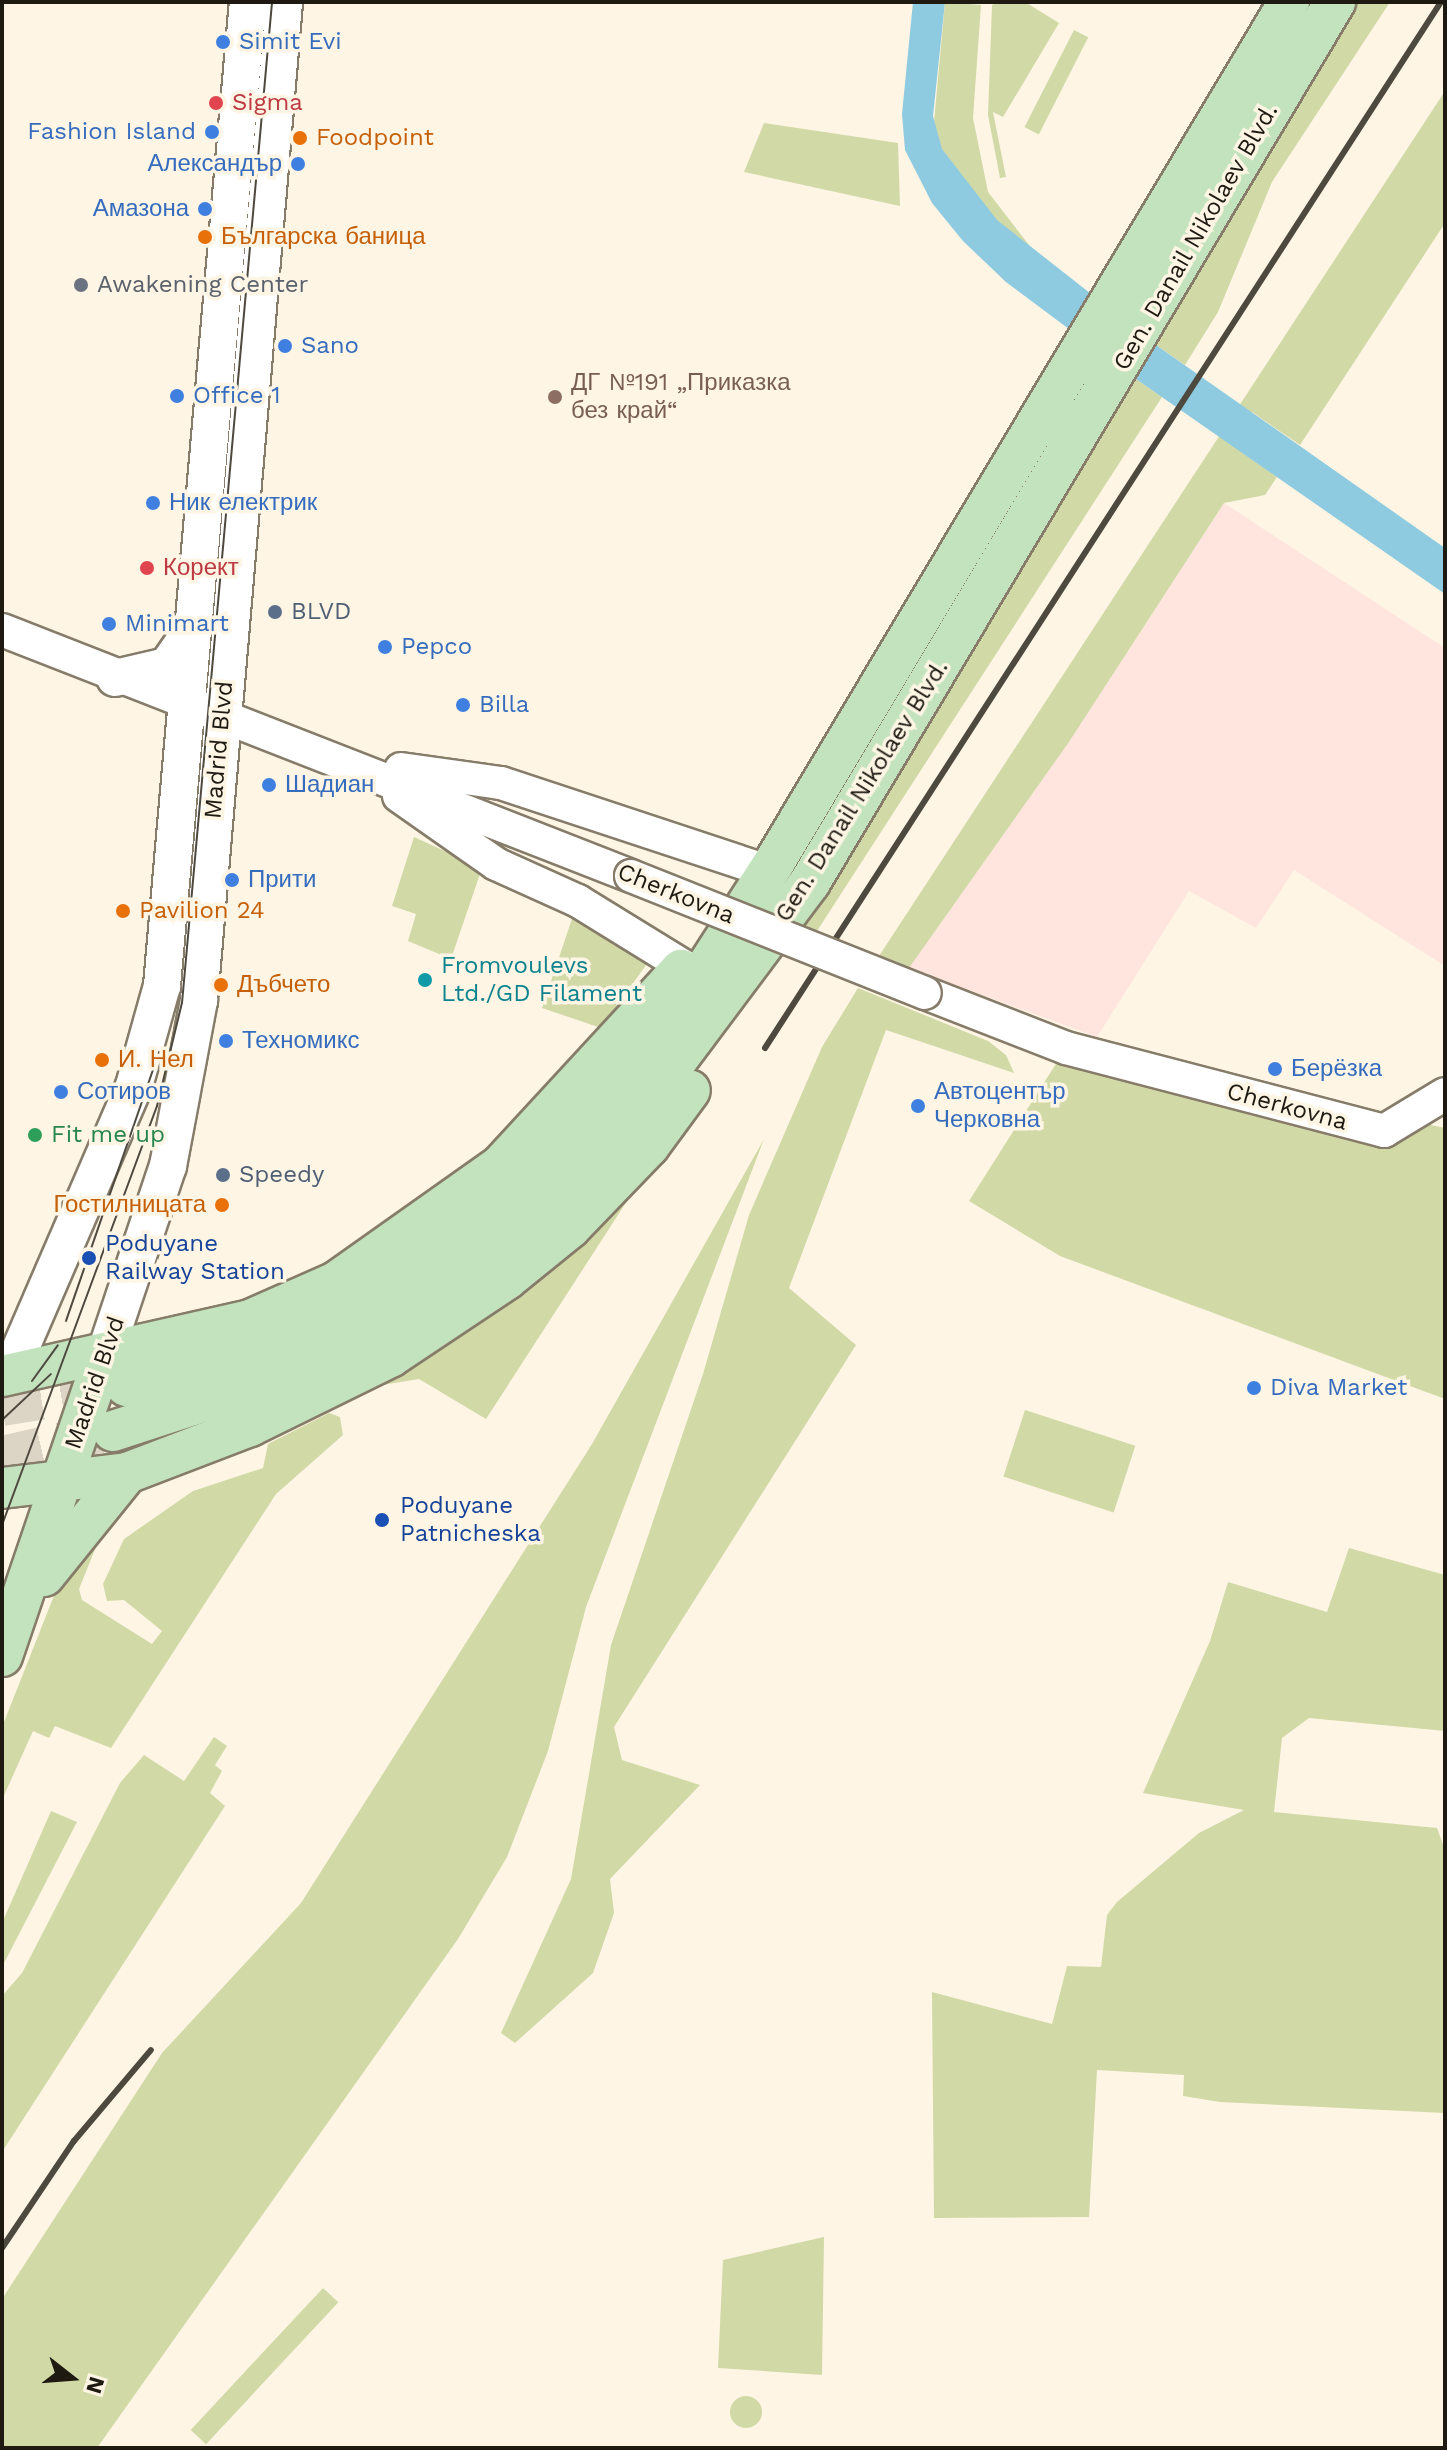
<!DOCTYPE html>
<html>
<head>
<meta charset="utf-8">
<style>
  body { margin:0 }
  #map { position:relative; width:1447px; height:2450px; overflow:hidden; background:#fef5e4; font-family:"Work Sans",sans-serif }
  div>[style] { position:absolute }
  .industrial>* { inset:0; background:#ffe5de }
  .green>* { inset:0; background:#d1d9a7; transform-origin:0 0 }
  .round { border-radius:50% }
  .water>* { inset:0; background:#8fcbe0 }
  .primary-tunnel>* { height:40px; margin-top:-20px; transform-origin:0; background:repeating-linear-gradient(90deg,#dcd4c4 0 40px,transparent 0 60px) }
  .roads { filter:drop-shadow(2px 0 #867c69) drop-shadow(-2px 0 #867c69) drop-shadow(0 2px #867c69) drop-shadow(0 -2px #867c69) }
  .tertiary>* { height:32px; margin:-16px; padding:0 16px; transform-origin:16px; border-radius:16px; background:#fff }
  .secondary>* { height:36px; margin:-18px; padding:0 18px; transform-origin:18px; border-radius:18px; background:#fff }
  .primary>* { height:40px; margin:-20px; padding:0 20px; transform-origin:20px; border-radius:20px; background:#c2e3bd }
  .tram>* { height:2px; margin:-1px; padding:0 1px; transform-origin:1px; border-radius:1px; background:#4e493f }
  .rail>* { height:6px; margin:-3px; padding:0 3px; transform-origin:3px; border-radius:3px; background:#4e493f }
  .bridges { filter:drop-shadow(2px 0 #867c69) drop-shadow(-2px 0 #867c69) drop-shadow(0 2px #867c69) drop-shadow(0 -2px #867c69) }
  .tertiary-bridge>* { height:32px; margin:-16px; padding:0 16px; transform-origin:16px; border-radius:16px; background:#fff }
  .dots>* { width:22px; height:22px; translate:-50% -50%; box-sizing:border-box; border:4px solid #fef5e4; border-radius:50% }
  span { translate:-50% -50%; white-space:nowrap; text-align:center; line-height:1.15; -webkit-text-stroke:7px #fef5e4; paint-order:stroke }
  .shop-label { font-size:24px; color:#366cbe }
  .left { translate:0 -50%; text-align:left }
  .right { translate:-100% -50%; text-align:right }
  .health-label { font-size:24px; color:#be3a42 }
  .food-label { font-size:24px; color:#c56008 }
  .street-label { font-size:24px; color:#1e1a12 }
  .worship-label { font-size:24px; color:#5b616d }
  .education-label { font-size:24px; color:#785e54 }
  .service-label { font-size:24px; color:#4e5e75 }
  .culture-label { font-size:24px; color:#0d838f }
  .leisure-label { font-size:24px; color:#27864d }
  .transit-label { font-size:24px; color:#164399 }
  .frame { position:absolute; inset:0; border:4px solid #1e1a12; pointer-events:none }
  .north { position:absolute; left:32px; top:2338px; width:80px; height:80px; -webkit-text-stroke:6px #fef5e4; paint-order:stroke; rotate:107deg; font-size:22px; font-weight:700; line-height:32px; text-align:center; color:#1e1a12 }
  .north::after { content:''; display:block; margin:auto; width:28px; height:36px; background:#1e1a12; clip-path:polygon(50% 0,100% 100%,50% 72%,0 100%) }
</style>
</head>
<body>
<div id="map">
  <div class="industrial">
    <div style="clip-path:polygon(1224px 503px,1445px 648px,1445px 966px,1294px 870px,1256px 928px,1189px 891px,1097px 1037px,909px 968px,1069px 742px)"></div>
  </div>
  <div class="green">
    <div style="clip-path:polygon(945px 2px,981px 5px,973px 118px,988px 192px,1036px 254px,1006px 282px,958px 231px,934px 122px)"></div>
    <div style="clip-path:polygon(998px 2px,1025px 2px,1059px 23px,1003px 117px,993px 112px,1006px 177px,1000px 178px,988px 115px,992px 5px)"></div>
    <div style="clip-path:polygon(1358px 2px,1390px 2px,1272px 182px,1218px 312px,1185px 365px,1156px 345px)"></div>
    <div style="left:1074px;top:30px;width:16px;height:109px;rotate:27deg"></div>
    <div style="clip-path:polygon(1445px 91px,1445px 223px,1300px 445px,1252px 412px,1230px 444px,1277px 477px,1265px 495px,1224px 503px,1069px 742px,909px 968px,879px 956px)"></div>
    <div style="clip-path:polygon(764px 123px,898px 143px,900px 206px,744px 172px)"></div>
    <div style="clip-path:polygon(1136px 379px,1162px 397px,817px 931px,804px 926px)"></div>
    <div style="clip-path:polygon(414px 837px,482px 868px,451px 959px,408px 941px,416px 914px,392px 906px)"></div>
    <div style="clip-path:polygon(578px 901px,659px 947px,601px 1028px,542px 1008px)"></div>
    <div style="clip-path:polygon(858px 988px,988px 1041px,1006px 1055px,1014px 1073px,886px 1030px,789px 1288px,856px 1345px,614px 1727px,622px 1760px,700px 1785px,610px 1879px,614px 1913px,593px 1973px,515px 2043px,501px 2033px,571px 1879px,611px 1645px,703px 1374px,749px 1215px,822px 1047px)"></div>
    <div style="clip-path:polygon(1066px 1048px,1445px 1128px,1445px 1399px,1060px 1256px,969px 1201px)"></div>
    <div style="clip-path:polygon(764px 1139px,586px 1607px,548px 1751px,507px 1857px,458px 1939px,97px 2448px,2px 2448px,2px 2299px,162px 2053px,301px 1903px,592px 1444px)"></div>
    <div style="clip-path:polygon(660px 1150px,486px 1419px,419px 1379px,376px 1386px,377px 1376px,410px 1366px,538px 1279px)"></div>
    <div style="left:1025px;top:1410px;width:116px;height:70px;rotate:18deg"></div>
    <div style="clip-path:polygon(329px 1413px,340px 1417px,343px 1435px,276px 1494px,111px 1748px,55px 1726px,49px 1738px,33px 1731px,2px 1800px,2px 1727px,59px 1583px,85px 1543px,96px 1547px,79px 1589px,82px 1600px,152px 1644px,162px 1631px,124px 1600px,107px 1601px,103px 1584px,124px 1539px,193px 1491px,263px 1468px,268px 1444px)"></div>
    <div style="clip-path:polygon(1349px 1548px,1445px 1575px,1445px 1731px,1309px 1718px,1282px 1738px,1274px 1812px,1437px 1828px,1445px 1850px,1445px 2113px,1220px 2102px,1183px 2096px,1184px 2075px,1097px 2070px,1089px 2217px,934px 2218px,932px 1992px,1052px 2024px,1067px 1966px,1101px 1967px,1107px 1915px,1117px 1902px,1199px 1833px,1244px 1810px,1143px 1793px,1210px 1641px,1228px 1582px,1327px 1612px)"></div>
    <div style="clip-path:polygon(214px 1737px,227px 1746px,215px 1765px,222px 1771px,210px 1793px,225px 1806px,2px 2152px,2px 1996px,22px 1973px,120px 1783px,144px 1755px,184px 1781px)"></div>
    <div style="clip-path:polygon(51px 1811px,77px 1822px,2px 1967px,2px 1923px)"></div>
    <div style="clip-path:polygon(824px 2237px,822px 2375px,718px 2368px,723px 2260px)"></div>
    <div style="left:323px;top:2288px;width:21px;height:194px;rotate:43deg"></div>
    <div class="round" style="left:730px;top:2396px;width:32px;height:32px"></div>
  </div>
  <div class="water">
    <div style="clip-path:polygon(913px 2px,945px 2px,933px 116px,942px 149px,997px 220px,1156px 345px,1445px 548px,1445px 594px,1136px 379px,1006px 282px,963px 241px,932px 203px,905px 150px,902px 114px)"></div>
  </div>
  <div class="primary-tunnel">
    <div style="left:2px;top:1406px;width:120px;rotate:-9.1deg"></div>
    <div style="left:2px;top:1456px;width:108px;rotate:-12.9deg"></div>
  </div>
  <div class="roads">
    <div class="tertiary">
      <div style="left:2px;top:630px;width:675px;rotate:21.36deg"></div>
      <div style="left:401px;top:769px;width:101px;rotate:8deg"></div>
      <div style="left:501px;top:783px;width:277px;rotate:18.3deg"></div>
      <div style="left:399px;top:796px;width:118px;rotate:35deg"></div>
      <div style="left:496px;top:864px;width:90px;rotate:24.3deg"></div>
      <div style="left:578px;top:901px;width:126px;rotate:31.7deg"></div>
      <div style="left:925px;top:993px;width:151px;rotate:21.3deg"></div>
      <div style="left:1066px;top:1048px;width:329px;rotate:14.6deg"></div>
      <div style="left:1384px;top:1131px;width:71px;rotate:-31.2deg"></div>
    </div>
    <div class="secondary">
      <div style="left:115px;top:678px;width:53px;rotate:-13deg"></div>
      <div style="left:167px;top:666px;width:44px;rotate:-55.2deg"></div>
      <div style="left:104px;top:1357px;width:201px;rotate:-71.5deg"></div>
      <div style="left:168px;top:1166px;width:169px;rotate:-79.4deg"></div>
      <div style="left:199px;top:1000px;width:1002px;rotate:-85.13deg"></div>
      <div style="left:9px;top:1375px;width:315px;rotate:-66.6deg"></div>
      <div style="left:134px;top:1086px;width:104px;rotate:-74.4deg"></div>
      <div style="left:162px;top:986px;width:988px;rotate:-85.01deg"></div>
    </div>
    <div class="primary">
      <div style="left:2px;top:1376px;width:254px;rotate:-12.7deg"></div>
      <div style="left:250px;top:1320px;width:94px;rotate:-23.8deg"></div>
      <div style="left:336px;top:1282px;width:201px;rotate:-35.3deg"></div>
      <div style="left:500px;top:1166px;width:267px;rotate:-47.3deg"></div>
      <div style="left:126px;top:1386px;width:159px;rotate:-16.5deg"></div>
      <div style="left:278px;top:1341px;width:71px;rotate:-25.1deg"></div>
      <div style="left:342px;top:1311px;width:107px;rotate:-31.6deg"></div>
      <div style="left:433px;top:1255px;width:98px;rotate:-37.1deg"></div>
      <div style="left:511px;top:1196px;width:132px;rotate:-43.8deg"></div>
      <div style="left:606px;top:1105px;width:85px;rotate:-50.7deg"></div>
      <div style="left:660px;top:1039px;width:212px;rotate:-57.1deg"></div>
      <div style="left:775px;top:861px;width:1001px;rotate:-59.1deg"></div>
      <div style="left:113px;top:1431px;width:114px;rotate:-18deg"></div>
      <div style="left:221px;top:1396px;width:213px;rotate:-24.2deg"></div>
      <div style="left:415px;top:1309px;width:101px;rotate:-34.5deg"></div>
      <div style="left:498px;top:1252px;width:173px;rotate:-43.8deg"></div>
      <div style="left:623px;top:1132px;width:312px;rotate:-53.2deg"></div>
      <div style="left:810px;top:882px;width:1025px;rotate:-59.18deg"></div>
      <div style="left:2px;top:1488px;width:126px;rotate:-6.8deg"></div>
      <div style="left:127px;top:1473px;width:132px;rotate:-20.9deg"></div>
      <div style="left:250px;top:1426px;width:156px;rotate:-26.2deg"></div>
      <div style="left:390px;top:1357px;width:141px;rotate:-33.7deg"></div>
      <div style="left:507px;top:1279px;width:81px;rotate:-39deg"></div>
      <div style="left:570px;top:1228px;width:114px;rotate:-46.1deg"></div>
      <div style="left:649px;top:1146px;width:69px;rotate:-53.8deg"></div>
      <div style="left:44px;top:1576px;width:132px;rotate:-51.1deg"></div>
      <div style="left:2px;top:1656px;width:316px;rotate:-71.2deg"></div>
    </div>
  </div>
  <div class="tram">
    <div style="left:66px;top:1321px;width:285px;rotate:-70.9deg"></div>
    <div style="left:32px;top:1381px;width:44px;rotate:-54.2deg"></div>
    <div style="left:2px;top:1420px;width:67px;rotate:-43.2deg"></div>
    <div style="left:2px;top:1525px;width:447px;rotate:-69.7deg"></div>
    <div style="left:157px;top:1106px;width:106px;rotate:-76.4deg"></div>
    <div style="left:182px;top:1003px;width:1005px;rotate:-84.86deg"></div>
  </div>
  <div class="rail">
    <div style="left:765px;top:1048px;width:1245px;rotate:-57.13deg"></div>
    <div style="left:2px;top:2248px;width:129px;rotate:-56.1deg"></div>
    <div style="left:74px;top:2141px;width:119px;rotate:-49.8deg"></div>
  </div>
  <div class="bridges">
    <div class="tertiary-bridge">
      <div style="left:631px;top:876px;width:316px;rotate:21.7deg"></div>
    </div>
  </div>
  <div class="dots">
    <div style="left:223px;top:42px;background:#3f7fe0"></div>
    <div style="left:216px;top:103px;background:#e0444e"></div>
    <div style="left:212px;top:132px;background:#3f7fe0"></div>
    <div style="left:300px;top:138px;background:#e8710a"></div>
    <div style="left:298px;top:164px;background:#3f7fe0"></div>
    <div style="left:205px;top:209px;background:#3f7fe0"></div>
    <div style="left:205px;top:237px;background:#e8710a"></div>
    <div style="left:81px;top:285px;background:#6b7280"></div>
    <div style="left:285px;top:346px;background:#3f7fe0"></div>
    <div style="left:177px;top:396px;background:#3f7fe0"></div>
    <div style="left:555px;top:397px;background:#8d6e63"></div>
    <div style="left:153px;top:503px;background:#3f7fe0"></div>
    <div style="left:147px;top:568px;background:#e0444e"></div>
    <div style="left:275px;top:612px;background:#5c6f8a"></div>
    <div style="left:109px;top:624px;background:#3f7fe0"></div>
    <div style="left:385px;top:647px;background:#3f7fe0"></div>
    <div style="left:463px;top:705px;background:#3f7fe0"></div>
    <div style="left:269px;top:785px;background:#3f7fe0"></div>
    <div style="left:232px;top:880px;background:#3f7fe0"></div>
    <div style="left:123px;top:911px;background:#e8710a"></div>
    <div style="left:425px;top:980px;background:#0f9aa8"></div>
    <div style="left:221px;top:985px;background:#e8710a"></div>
    <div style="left:226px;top:1041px;background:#3f7fe0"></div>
    <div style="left:102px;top:1060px;background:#e8710a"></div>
    <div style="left:1275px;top:1069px;background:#3f7fe0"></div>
    <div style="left:61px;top:1092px;background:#3f7fe0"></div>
    <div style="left:918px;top:1106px;background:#3f7fe0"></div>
    <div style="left:35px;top:1135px;background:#2e9e5b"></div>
    <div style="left:223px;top:1175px;background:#5c6f8a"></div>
    <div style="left:222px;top:1205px;background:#e8710a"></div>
    <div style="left:89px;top:1258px;background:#1a4fb4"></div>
    <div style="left:1254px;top:1388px;background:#3f7fe0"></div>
    <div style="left:382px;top:1520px;background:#1a4fb4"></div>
  </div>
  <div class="shop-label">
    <span class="left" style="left:239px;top:42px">Simit Evi</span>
    <span class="right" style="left:196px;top:132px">Fashion Island</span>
    <span class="right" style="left:282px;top:164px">Александър</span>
    <span class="right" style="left:189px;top:209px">Амазона</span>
    <span class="left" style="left:301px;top:346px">Sano</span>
    <span class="left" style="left:193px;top:396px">Office 1</span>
    <span class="left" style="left:169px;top:503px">Ник електрик</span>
    <span class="left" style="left:125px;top:624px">Minimart</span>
    <span class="left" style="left:401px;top:647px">Pepco</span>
    <span class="left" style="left:479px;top:705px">Billa</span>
    <span class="left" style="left:285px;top:785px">Шадиан</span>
    <span class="left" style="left:248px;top:880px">Прити</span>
    <span class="left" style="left:242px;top:1041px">Техномикс</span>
    <span class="left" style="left:1291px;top:1069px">Берёзка</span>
    <span class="left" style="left:77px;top:1092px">Сотиров</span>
    <span class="left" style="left:934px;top:1106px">Автоцентър<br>Черковна</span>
    <span class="left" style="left:1270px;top:1388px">Diva Market</span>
  </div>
  <div class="health-label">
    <span class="left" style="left:232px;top:103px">Sigma</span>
    <span class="left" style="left:163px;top:568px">Корект</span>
  </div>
  <div class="food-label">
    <span class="left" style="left:316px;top:138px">Foodpoint</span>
    <span class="left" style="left:221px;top:237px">Българска баница</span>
    <span class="left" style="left:139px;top:911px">Pavilion 24</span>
    <span class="left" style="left:237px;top:985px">Дъбчето</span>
    <span class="left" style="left:118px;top:1060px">И. Нел</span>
    <span class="right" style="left:206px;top:1205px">Гостилницата</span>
  </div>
  <div class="street-label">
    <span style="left:1196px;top:237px;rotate:-60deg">Gen. Danail Nikolaev Blvd.</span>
    <span style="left:219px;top:750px;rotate:-85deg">Madrid Blvd</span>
    <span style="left:862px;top:791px;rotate:-58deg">Gen. Danail Nikolaev Blvd.</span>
    <span style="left:676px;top:894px;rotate:22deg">Cherkovna</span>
    <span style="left:1287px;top:1107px;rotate:15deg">Cherkovna</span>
    <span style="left:95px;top:1383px;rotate:-71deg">Madrid Blvd</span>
  </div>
  <div class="worship-label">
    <span class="left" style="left:97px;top:285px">Awakening Center</span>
  </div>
  <div class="education-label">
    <span class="left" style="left:571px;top:397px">ДГ №191 „Приказка<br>без край“</span>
  </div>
  <div class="service-label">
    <span class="left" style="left:291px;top:612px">BLVD</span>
    <span class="left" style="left:239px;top:1175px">Speedy</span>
  </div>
  <div class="culture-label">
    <span class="left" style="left:441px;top:980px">Fromvoulevs<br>Ltd./GD Filament</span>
  </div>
  <div class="leisure-label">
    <span class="left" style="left:51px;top:1135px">Fit me up</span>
  </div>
  <div class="transit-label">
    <span class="left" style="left:105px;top:1258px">Poduyane<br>Railway Station</span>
    <span class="left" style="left:400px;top:1520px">Poduyane<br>Patnicheska</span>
  </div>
  <div class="frame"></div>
  <div class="north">N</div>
</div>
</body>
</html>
